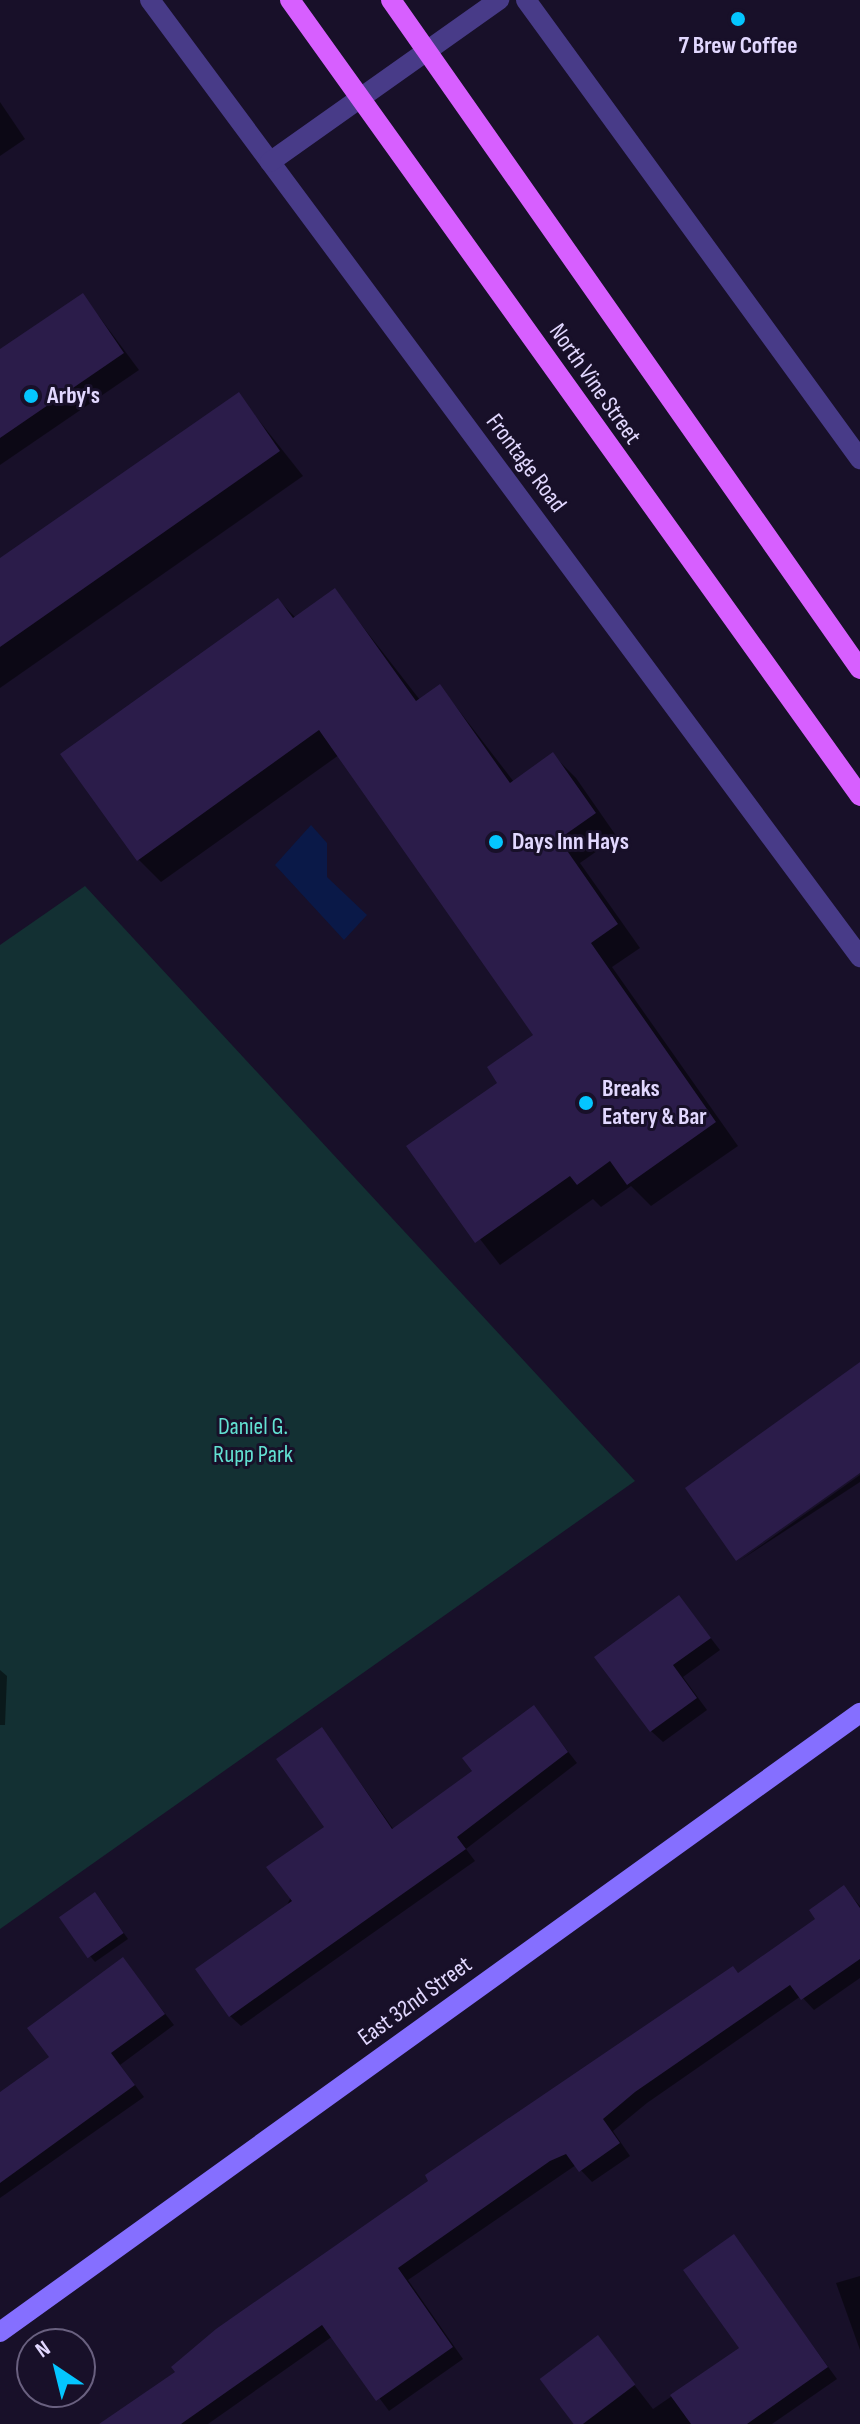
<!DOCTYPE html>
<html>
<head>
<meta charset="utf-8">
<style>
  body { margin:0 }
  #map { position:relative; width:860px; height:2424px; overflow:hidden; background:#181029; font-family:"Sofia Sans Condensed",sans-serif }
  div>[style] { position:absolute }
  .green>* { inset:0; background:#133033 }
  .water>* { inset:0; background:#0a1948 }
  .shadow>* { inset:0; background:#0007 }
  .building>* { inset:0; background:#2b1c4a; transform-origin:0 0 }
  .street>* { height:20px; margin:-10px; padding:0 10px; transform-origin:10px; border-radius:10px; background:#483b88 }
  .secondary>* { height:20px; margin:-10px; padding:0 10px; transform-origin:10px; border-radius:10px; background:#856fff }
  .primary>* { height:20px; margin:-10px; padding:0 10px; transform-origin:10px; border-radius:10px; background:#d75fff }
  .dots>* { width:22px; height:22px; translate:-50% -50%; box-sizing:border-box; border:4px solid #181029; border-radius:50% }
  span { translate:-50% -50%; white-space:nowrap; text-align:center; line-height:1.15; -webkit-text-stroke:6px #181029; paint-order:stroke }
  .poi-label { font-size:24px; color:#e2d8ff; font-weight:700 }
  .left { translate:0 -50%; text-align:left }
  .street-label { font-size:24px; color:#e2d8ff }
  .park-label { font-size:24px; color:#62e1d2 }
  .north { position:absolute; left:16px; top:2328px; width:80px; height:80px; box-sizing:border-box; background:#181029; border:2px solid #69607f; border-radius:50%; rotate:325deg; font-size:22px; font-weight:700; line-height:32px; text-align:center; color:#e2d8ff }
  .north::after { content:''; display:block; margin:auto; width:28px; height:36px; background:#04c6ff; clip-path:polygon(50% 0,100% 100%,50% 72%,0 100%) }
</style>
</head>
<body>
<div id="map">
  <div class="green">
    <div style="clip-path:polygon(85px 886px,635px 1481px,0 1929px,0 945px)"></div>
  </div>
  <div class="water">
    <div style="clip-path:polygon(311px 825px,327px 843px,327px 877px,367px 915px,344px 940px,275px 865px)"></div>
  </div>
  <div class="shadow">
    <div style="clip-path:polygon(0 102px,25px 139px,0 156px)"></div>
    <div style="clip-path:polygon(83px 295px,139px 370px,0 465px,0 352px)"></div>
    <div style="clip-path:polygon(238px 394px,303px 476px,0 688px,0 561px)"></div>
    <div style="clip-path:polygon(335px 591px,420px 700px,440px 686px,514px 782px,553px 755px,576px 778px,617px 837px,580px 863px,640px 948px,612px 967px,738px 1146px,651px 1206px,631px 1186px,601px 1207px,593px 1199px,500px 1265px,409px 1147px,500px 1083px,536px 1035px,339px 755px,161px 882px,138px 859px,278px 600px,296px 618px)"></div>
    <div style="clip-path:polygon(860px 1475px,860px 1482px,739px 1561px)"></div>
    <div style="clip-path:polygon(679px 1597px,720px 1650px,683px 1677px,707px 1710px,663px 1742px,651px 1731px)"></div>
    <div style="clip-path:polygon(0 1670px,7px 1676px,5px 1725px,0 1725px)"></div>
    <div style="clip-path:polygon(534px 1708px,577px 1763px,466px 1849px,475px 1861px,241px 2026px,230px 2016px,327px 1827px,322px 1729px,394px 1830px,475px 1772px)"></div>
    <div style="clip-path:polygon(844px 1888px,860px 1906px,860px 1978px,814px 2010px,801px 1996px,647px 2103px,613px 2131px,630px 2156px,592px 2182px,576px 2165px,408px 2280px,463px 2359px,389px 2411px,333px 2336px,208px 2424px,103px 2424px,818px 1920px)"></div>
    <div style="clip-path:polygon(100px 1899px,128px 1939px,95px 1962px,90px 1956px)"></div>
    <div style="clip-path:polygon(123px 1960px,174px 2025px,120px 2065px,144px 2097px,0 2198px,0 2095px,51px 2058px)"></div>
    <div style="clip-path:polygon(734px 2237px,837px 2379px,772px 2424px,576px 2424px,543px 2379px,598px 2338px,653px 2409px,741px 2349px)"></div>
    <div style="clip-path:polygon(860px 2276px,860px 2350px,836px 2283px)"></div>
  </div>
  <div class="building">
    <div style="clip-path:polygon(83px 293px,124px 353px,0 438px,0 349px)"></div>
    <div style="clip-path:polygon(239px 392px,280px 451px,0 647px,0 558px)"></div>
    <div style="clip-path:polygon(335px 588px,416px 701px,440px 684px,510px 783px,553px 752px,596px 813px,559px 839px,618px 924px,591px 943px,716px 1122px,627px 1185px,610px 1161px,577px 1185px,570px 1176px,475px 1243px,406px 1146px,497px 1083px,487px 1067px,533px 1035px,319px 730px,137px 861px,60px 754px,278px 598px,293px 618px)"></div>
    <div style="clip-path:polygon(860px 1362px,860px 1473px,736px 1561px,685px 1488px)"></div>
    <div style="clip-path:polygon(679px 1595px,711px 1638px,673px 1665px,697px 1698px,650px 1732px,594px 1657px)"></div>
    <div style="clip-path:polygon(534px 1705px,568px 1752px,457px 1837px,466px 1849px,229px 2017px,195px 1969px,292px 1901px,266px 1867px,324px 1827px,276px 1759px,322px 1727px,392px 1829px,472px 1771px,462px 1758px)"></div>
    <div style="clip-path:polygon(844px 1885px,860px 1908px,860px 1959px,801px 2000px,790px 1985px,635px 2092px,603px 2119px,620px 2143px,579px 2172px,566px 2154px,550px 2161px,398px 2268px,453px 2347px,376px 2401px,322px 2325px,181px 2424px,99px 2424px,175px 2372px,171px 2367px,216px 2329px,428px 2181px,425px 2175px,733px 1966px,738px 1973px,815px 1919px,809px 1910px)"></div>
    <div style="left:95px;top:1892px;width:50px;height:44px;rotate:55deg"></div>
    <div style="clip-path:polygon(123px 1957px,165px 2014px,111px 2053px,135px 2085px,0 2183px,0 2092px,49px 2057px,27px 2028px)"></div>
    <div style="clip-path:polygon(734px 2234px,828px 2367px,747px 2424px,691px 2424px,670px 2395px,739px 2348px,683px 2270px)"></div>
    <div style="left:598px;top:2335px;width:62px;height:73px;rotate:53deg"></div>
  </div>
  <div class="street">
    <div style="left:150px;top:0;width:1192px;rotate:53.43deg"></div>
    <div style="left:526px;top:0;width:568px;rotate:53.96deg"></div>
    <div style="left:270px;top:162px;width:281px;rotate:-35.3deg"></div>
  </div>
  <div class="secondary">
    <div style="left:0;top:2332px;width:1060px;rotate:-35.75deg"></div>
  </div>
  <div class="primary">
    <div style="left:290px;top:0;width:979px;rotate:54.39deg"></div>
    <div style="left:391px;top:0;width:817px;rotate:54.97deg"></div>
  </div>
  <div class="dots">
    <div style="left:738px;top:19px;background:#04c6ff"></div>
    <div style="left:31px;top:396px;background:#04c6ff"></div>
    <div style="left:496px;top:842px;background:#04c6ff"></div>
    <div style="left:586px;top:1103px;background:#04c6ff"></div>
  </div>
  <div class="poi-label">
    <span style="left:738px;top:46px">7 Brew Coffee</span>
    <span class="left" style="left:47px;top:396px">Arby's</span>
    <span class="left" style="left:512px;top:842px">Days Inn Hays</span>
    <span class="left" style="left:602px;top:1103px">Breaks<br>Eatery &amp; Bar</span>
  </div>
  <div class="street-label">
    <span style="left:595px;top:384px;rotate:55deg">North Vine Street</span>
    <span style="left:526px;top:463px;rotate:53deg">Frontage Road</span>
    <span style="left:415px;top:2001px;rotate:-36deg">East 32nd Street</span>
  </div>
  <div class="park-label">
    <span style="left:253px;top:1441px">Daniel G.<br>Rupp Park</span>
  </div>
  <div class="north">N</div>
</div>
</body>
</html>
